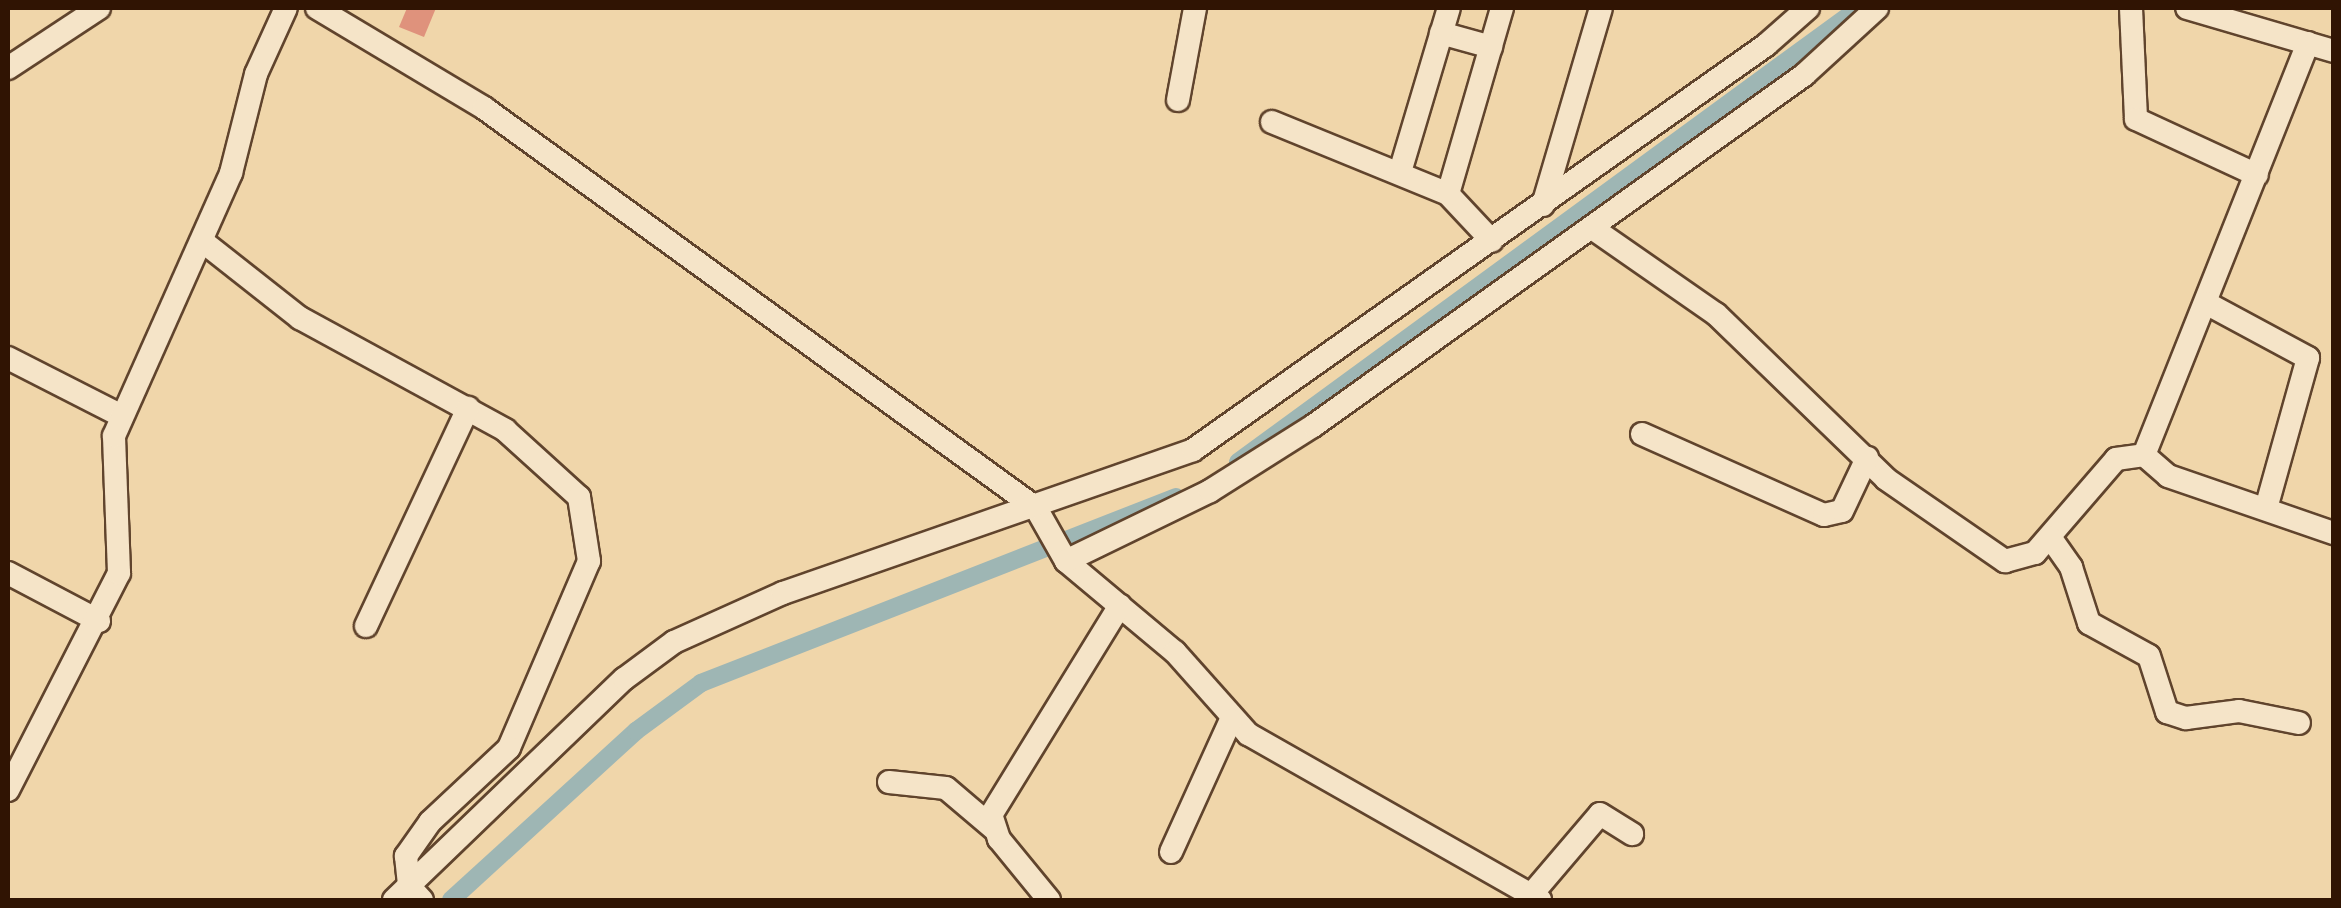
<!DOCTYPE html>
<html>
<head>
<meta charset="utf-8">
<style>
  body { margin:0 }
  #map { position:relative; width:2341px; height:908px; overflow:hidden; background:#f0d6aa; font-family:"EB Garamond",serif }
  div>[style] { position:absolute }
  .canal>* { height:18px; margin:-9px; padding:0 9px; transform-origin:9px; border-radius:9px; background:#9eb6b4 }
  .building>* { inset:0; background:#df927c }
  .roads { filter:drop-shadow(2px 0 #60442d) drop-shadow(-2px 0 #60442d) drop-shadow(0 2px #60442d) drop-shadow(0 -2px #60442d) }
  .minor>* { height:22px; margin:-11px; padding:0 11px; transform-origin:11px; border-radius:11px; background:#f5e4c8 }
  span { translate:-50% -50%; white-space:nowrap; text-align:center; line-height:1.15; -webkit-text-stroke:10px #f5e4c8; paint-order:stroke }
  .frame { position:absolute; inset:0; border:10px solid #301403; pointer-events:none }
</style>
</head>
<body>
<div id="map">
  <div class="canal">
    <div style="left:1238px;top:462px;width:769px;rotate:-36.17deg"></div>
    <div style="left:451px;top:900px;width:251px;rotate:-42.4deg"></div>
    <div style="left:636px;top:731px;width:81px;rotate:-36.4deg"></div>
    <div style="left:701px;top:683px;width:510px;rotate:-21.38deg"></div>
  </div>
  <div class="building">
    <div style="clip-path:polygon(407px 8px,436px 8px,424px 37px,399px 27px)"></div>
  </div>
  <div class="roads">
    <div class="minor">
      <div style="left:317px;top:8px;width:195px;rotate:30.9deg"></div>
      <div style="left:484px;top:108px;width:682px;rotate:35.93deg"></div>
      <div style="left:1036px;top:508px;width:61px;rotate:60.5deg"></div>
      <div style="left:1066px;top:561px;width:142px;rotate:39.9deg"></div>
      <div style="left:1175px;top:652px;width:110px;rotate:48.3deg"></div>
      <div style="left:1248px;top:734px;width:336px;rotate:29.6deg"></div>
      <div style="left:2131px;top:8px;width:111px;rotate:87.4deg"></div>
      <div style="left:2136px;top:119px;width:133px;rotate:24.8deg"></div>
      <div style="left:2187px;top:8px;width:153px;rotate:16.3deg"></div>
      <div style="left:1441px;top:33px;width:52px;rotate:15.6deg"></div>
      <div style="left:2308px;top:43px;width:443px;rotate:111.7deg"></div>
      <div style="left:2144px;top:455px;width:32px;rotate:41deg"></div>
      <div style="left:2168px;top:476px;width:176px;rotate:19deg"></div>
      <div style="left:8px;top:68px;width:109px;rotate:-33.4deg"></div>
      <div style="left:1178px;top:100px;width:94px;rotate:-79.5deg"></div>
      <div style="left:1272px;top:122px;width:190px;rotate:22.2deg"></div>
      <div style="left:1448px;top:194px;width:64px;rotate:46.9deg"></div>
      <div style="left:1400px;top:172px;width:171px;rotate:-73.4deg"></div>
      <div style="left:1448px;top:194px;width:194px;rotate:-73.8deg"></div>
      <div style="left:1543px;top:205px;width:205px;rotate:-73.6deg"></div>
      <div style="left:1595px;top:230px;width:147px;rotate:34.8deg"></div>
      <div style="left:1716px;top:314px;width:237px;rotate:44.1deg"></div>
      <div style="left:1886px;top:479px;width:145px;rotate:34.6deg"></div>
      <div style="left:2005px;top:561px;width:31px;rotate:-15deg"></div>
      <div style="left:2035px;top:553px;width:124px;rotate:-49.2deg"></div>
      <div style="left:2116px;top:459px;width:28px;rotate:-8deg"></div>
      <div style="left:202px;top:241px;width:125px;rotate:38.2deg"></div>
      <div style="left:300px;top:318px;width:234px;rotate:28.6deg"></div>
      <div style="left:505px;top:430px;width:100px;rotate:42.2deg"></div>
      <div style="left:579px;top:497px;width:65px;rotate:81.1deg"></div>
      <div style="left:589px;top:561px;width:203px;rotate:113.2deg"></div>
      <div style="left:509px;top:748px;width:108px;rotate:136.9deg"></div>
      <div style="left:430px;top:822px;width:42px;rotate:125.2deg"></div>
      <div style="left:406px;top:856px;width:30px;rotate:84deg"></div>
      <div style="left:409px;top:886px;width:19px;rotate:47deg"></div>
      <div style="left:2206px;top:303px;width:116px;rotate:28.3deg"></div>
      <div style="left:2308px;top:358px;width:156px;rotate:105.6deg"></div>
      <div style="left:8px;top:358px;width:128px;rotate:27deg"></div>
      <div style="left:1642px;top:434px;width:199px;rotate:24deg"></div>
      <div style="left:1824px;top:515px;width:18px;rotate:-13deg"></div>
      <div style="left:1842px;top:511px;width:59px;rotate:-64.7deg"></div>
      <div style="left:2050px;top:537px;width:37px;rotate:55deg"></div>
      <div style="left:2071px;top:567px;width:59px;rotate:72.2deg"></div>
      <div style="left:2089px;top:623px;width:68px;rotate:28.8deg"></div>
      <div style="left:2149px;top:656px;width:59px;rotate:72.2deg"></div>
      <div style="left:2167px;top:712px;width:20px;rotate:18deg"></div>
      <div style="left:2186px;top:718px;width:53px;rotate:-7.5deg"></div>
      <div style="left:2239px;top:711px;width:61px;rotate:11.3deg"></div>
      <div style="left:1066px;top:561px;width:160px;rotate:-25.9deg"></div>
      <div style="left:1210px;top:491px;width:122px;rotate:-32.3deg"></div>
      <div style="left:1313px;top:426px;width:604px;rotate:-35.56deg"></div>
      <div style="left:1804px;top:75px;width:99px;rotate:-42.5deg"></div>
      <div style="left:8px;top:573px;width:103px;rotate:27.8deg"></div>
      <div style="left:366px;top:626px;width:241px;rotate:-64.9deg"></div>
      <div style="left:889px;top:782px;width:57px;rotate:6deg"></div>
      <div style="left:946px;top:788px;width:62px;rotate:40.4deg"></div>
      <div style="left:8px;top:790px;width:244px;rotate:-62.9deg"></div>
      <div style="left:119px;top:573px;width:137px;rotate:-92.1deg"></div>
      <div style="left:114px;top:436px;width:288px;rotate:-66deg"></div>
      <div style="left:231px;top:173px;width:102px;rotate:-75.8deg"></div>
      <div style="left:256px;top:74px;width:72px;rotate:-65.6deg"></div>
      <div style="left:1171px;top:852px;width:145px;rotate:-65.6deg"></div>
      <div style="left:1531px;top:895px;width:106px;rotate:-49.6deg"></div>
      <div style="left:1600px;top:814px;width:38px;rotate:32deg"></div>
      <div style="left:394px;top:900px;width:319px;rotate:-43.9deg"></div>
      <div style="left:624px;top:679px;width:62px;rotate:-36.5deg"></div>
      <div style="left:674px;top:642px;width:120px;rotate:-24.2deg"></div>
      <div style="left:783px;top:593px;width:434px;rotate:-19.2deg"></div>
      <div style="left:1193px;top:450px;width:702px;rotate:-35.25deg"></div>
      <div style="left:1766px;top:45px;width:56px;rotate:-41.4deg"></div>
      <div style="left:1049px;top:900px;width:79px;rotate:-129.3deg"></div>
      <div style="left:999px;top:839px;width:25px;rotate:-108deg"></div>
      <div style="left:991px;top:815px;width:246px;rotate:-58.4deg"></div>
    </div>
  </div>
  <div class="frame"></div>
</div>
</body>
</html>
